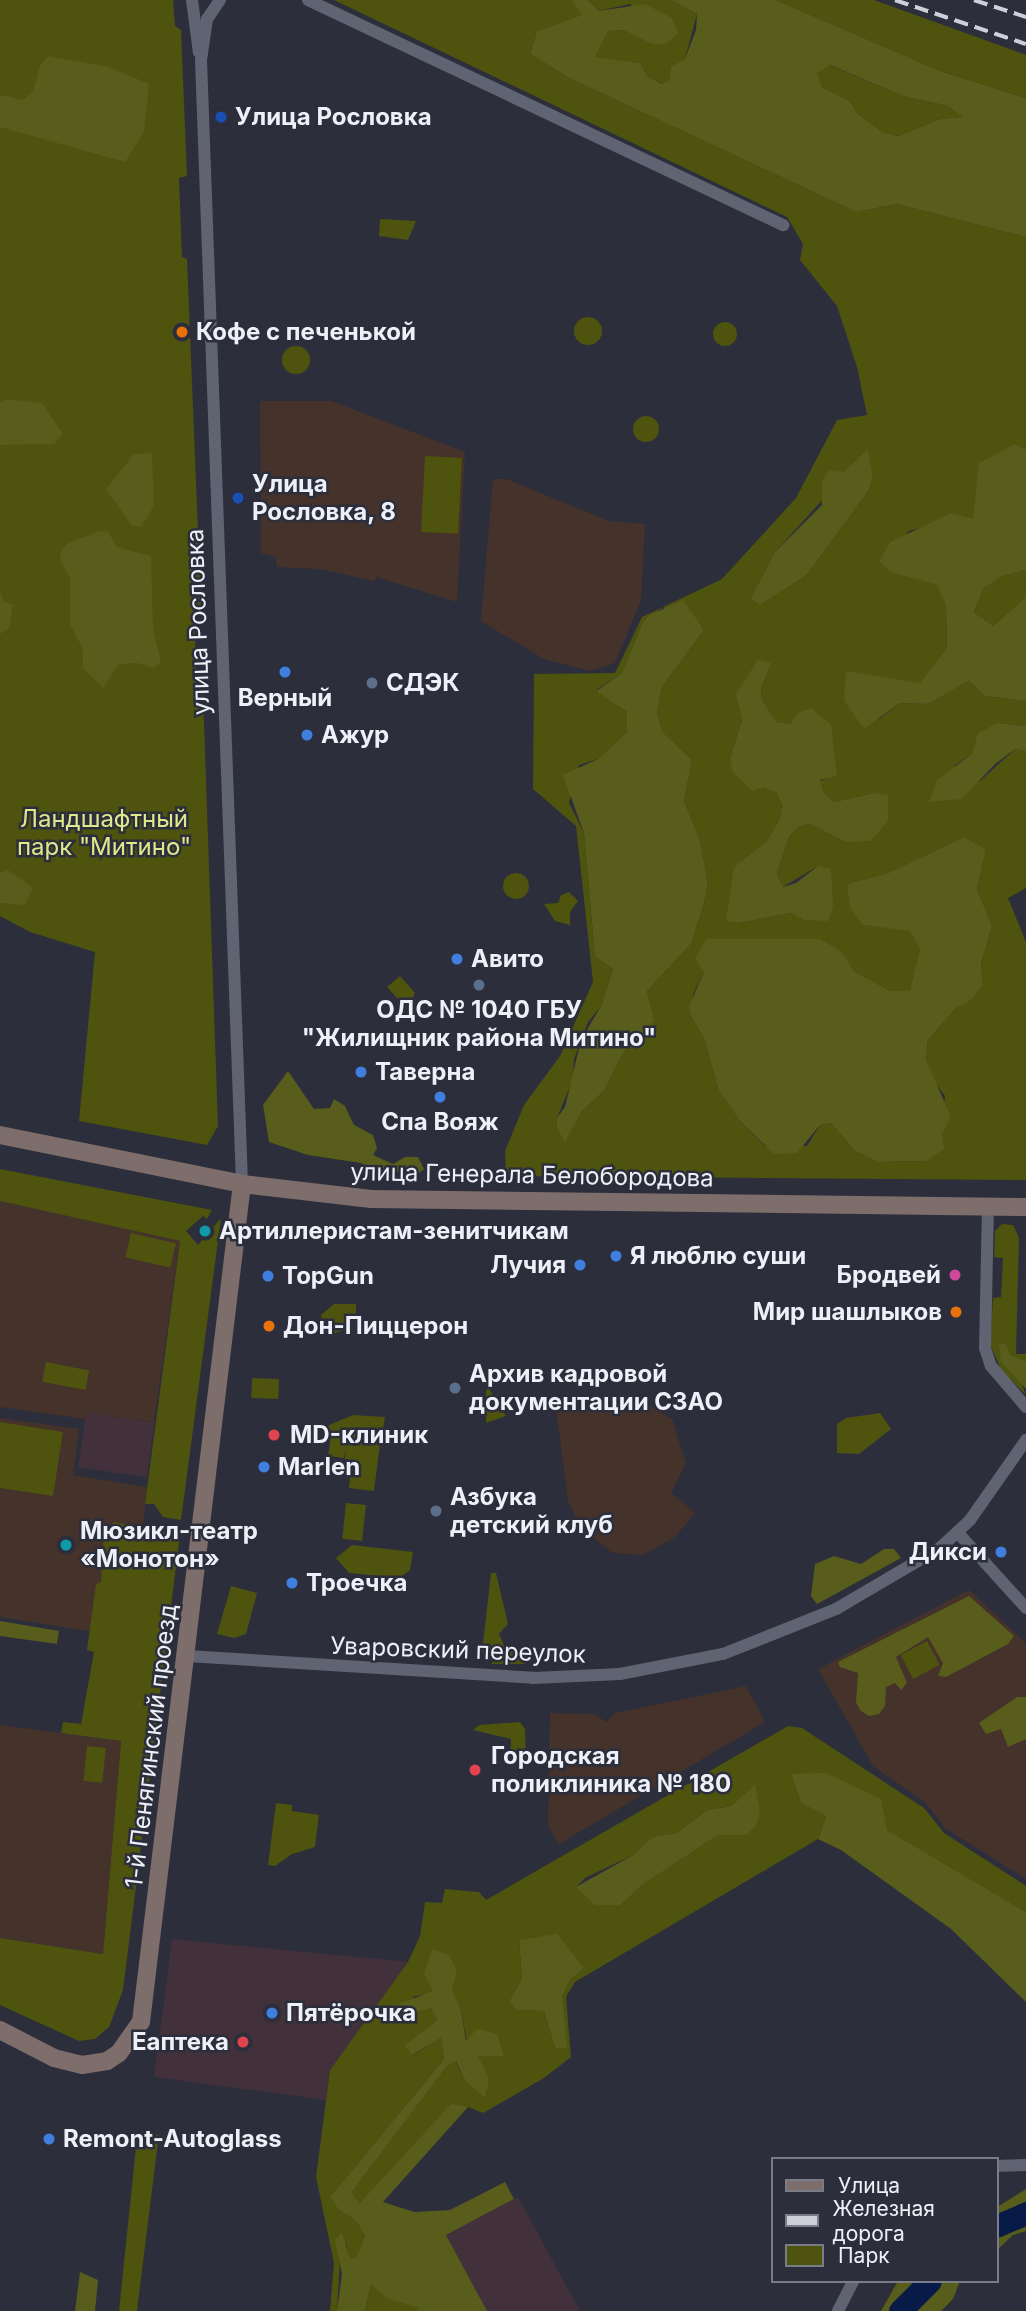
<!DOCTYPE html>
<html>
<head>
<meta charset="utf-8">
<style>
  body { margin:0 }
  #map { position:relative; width:1026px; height:2311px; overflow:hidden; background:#2c2e3c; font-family:Inter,sans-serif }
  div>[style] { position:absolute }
  .commercial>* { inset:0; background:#42313b; transform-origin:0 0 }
  .education>* { inset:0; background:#45322b }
  .green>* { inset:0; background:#4e530e; transform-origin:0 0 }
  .round { border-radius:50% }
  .forest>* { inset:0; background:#585d1b }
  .river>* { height:23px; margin:-11.5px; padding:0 11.5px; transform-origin:11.5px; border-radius:11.5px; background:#081a47 }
  .street>* { height:12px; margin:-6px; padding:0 6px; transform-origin:6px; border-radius:6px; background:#606372 }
  .secondary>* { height:18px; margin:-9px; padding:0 9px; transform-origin:9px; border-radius:9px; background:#7d6d6b }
  .rail>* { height:3.5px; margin-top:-1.75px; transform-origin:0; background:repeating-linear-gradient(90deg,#cdcfd9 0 14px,transparent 0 21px) }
  .dots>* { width:19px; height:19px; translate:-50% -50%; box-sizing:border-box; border:4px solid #2c2e3c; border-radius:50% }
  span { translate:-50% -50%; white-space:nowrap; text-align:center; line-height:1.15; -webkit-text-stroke:5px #2c2e3c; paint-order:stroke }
  .poi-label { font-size:24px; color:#eef0f9; font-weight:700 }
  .left { translate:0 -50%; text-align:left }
  .right { translate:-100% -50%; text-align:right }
  .street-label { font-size:24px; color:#eef0f9 }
  .park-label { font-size:24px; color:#dfe98b }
  .legend { position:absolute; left:771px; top:2157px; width:228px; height:126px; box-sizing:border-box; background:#2c2e3c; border:2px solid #7a7c88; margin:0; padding:9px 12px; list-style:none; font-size:21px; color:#eef0f9 }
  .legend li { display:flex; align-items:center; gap:14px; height:35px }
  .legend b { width:35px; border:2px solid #7a7c88 }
</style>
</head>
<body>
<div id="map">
  <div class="commercial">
    <div style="left:86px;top:1413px;width:69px;height:55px;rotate:8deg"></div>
    <div style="clip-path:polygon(172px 1939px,408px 1962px,330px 2070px,326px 2100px,154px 2077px)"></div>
    <div style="clip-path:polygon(518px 2197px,580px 2311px,487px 2311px,446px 2235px)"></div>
  </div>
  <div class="education">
    <div style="clip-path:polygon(260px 401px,331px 401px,465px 452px,457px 602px,376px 577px,374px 581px,320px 569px,277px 567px,275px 557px,261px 553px)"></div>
    <div style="clip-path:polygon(493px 479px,506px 479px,609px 521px,645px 524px,641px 600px,615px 663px,590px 671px,544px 659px,481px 621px)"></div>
    <div style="clip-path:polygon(0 1201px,180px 1241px,154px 1422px,87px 1413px,85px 1419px,0 1407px)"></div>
    <div style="clip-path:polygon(636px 1397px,672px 1419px,686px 1463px,671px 1493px,695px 1513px,674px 1538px,642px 1555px,613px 1553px,581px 1528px,568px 1501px,556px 1408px)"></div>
    <div style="clip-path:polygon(0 1418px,79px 1429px,73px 1475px,147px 1487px,131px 1638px,0 1617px)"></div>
    <div style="clip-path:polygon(969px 1590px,1026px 1643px,1026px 1879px,945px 1828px,926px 1803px,873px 1766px,818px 1669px)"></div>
    <div style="clip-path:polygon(746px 1686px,765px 1722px,559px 1844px,548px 1826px,550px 1713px,594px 1714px,607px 1722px,615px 1713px)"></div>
    <div style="clip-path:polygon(0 1725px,121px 1741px,103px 1954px,0 1938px)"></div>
  </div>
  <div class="green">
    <div style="clip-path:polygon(0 0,173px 0,175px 26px,181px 30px,187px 176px,179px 178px,182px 257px,187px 259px,201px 606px,194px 606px,197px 693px,203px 693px,218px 1126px,207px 1145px,79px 1121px,95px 952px,30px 932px,0 916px)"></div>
    <div style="clip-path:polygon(evenodd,334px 0,571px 0,583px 15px,537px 31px,530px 54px,569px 78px,856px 212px,897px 204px,1026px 237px,1026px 449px,1015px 444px,973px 520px,951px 513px,931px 525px,909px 531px,879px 562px,892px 573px,936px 583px,946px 604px,947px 648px,920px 684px,897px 680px,878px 720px,900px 703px,928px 704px,969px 681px,985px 696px,1026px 701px,1026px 726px,998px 723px,972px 754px,954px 766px,979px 782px,1015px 749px,1026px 751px,1026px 888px,1008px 898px,1026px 942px,1026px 1180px,506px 1176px,505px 1151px,524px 1105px,560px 1056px,593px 982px,576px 826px,533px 789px,534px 674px,615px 673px,642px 617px,722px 579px,796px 498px,837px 420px,867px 415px,857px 367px,837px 306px,800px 260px,803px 244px,787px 217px,334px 0,868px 450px,873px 476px,869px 490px,807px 575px,760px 605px,750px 599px,775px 552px,868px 450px,334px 0,663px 607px,704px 630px,662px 687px,657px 711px,662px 731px,692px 760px,684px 801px,700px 840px,708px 883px,704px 904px,691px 944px,647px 991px,653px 1021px,623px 1053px,604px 1091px,582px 1111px,565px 1141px,557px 1118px,573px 1079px,574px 1059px,588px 1022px,601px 1006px,613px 969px,595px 957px,584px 833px,569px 803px,579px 765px,598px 759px,627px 732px,627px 712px,596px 690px,622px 673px,642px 624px,663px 607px,334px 0,770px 663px,761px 688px,762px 700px,777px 722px,791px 724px,837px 775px,820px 781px,824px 793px,834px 802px,874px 793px,845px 842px,810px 824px,798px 827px,789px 837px,777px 873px,783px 887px,818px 866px,803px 920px,791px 913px,739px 923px,734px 867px,766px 842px,780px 818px,782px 803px,776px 792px,730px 758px,742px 720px,770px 663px,334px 0,964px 837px,986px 849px,977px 889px,992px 926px,981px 964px,983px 984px,972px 1000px,955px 1009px,928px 1040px,926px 1060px,933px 1080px,945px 1096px,942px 1134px,926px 1161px,878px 1162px,855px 1151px,831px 1123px,820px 1125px,807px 1146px,765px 1146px,739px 1120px,718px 1089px,705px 1040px,692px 1018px,693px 994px,704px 972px,706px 939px,821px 939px,841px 951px,854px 971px,890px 991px,911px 991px,920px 949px,910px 930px,863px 925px,847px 884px,888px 873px,964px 837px)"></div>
    <div style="clip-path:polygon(588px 0,671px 0,697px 14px,685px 59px,671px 66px,669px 82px,663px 84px,647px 76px,640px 63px,594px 58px,608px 31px,623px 30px,651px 44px,666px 44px,630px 4px,599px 11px)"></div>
    <div style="clip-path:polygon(776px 0,874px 0,1026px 55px,1026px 98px,943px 72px)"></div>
    <div style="clip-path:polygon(829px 65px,903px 96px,948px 106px,964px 117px,940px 119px,898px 136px,883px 132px,858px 114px,850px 101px,822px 87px,816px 73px)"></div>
    <div style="clip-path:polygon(380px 219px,416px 221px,408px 240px,379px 236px)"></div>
    <div class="round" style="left:574px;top:317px;width:28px;height:28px"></div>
    <div class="round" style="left:713px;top:322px;width:24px;height:24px"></div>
    <div class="round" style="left:282px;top:346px;width:28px;height:28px"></div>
    <div class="round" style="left:633px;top:416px;width:26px;height:26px"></div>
    <div style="left:425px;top:456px;width:37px;height:76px;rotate:3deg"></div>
    <div style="clip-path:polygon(1026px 570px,1026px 597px,993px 626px,974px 612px,983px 589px,1002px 576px)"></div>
    <div class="round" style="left:503px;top:873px;width:26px;height:26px"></div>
    <div style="clip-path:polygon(569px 892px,578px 901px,570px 912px,570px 925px,555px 921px,544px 904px,558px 903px,561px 895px)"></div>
    <div style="clip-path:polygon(400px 976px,415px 993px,407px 1009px,387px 987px)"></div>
    <div style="clip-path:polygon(0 1169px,212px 1210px,207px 1219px,203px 1216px,186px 1231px,198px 1245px,221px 1218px,181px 1520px,163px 1517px,154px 1504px,145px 1504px,180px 1241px,0 1201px)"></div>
    <div style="clip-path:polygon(1002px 1224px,1013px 1225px,1019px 1238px,1016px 1354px,1026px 1354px,1026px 1361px,1011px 1355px,1006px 1344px,1026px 1395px,1001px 1370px,990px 1344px,993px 1298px,1001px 1297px,1003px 1258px,994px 1257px,995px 1231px)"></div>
    <div style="left:131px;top:1233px;width:46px;height:25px;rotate:13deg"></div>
    <div style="clip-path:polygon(334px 1304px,356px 1304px,356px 1316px,350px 1317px,349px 1329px,324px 1336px,321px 1315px)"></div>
    <div style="left:46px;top:1362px;width:44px;height:20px;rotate:11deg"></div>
    <div style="left:252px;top:1378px;width:27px;height:20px;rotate:2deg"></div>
    <div style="clip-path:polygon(489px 1389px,506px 1416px,486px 1423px,486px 1390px)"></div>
    <div style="clip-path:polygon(880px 1413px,891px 1429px,859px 1454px,837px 1453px,837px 1424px,846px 1418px)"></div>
    <div style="clip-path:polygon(353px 1415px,385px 1417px,381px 1441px,347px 1437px,380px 1444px,374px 1491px,349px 1488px,352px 1460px,345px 1459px,346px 1449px,344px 1458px,328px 1456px,331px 1437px,320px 1429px)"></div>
    <div style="clip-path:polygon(0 1422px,63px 1432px,53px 1496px,0 1488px)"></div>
    <div style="left:346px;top:1503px;width:20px;height:36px;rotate:6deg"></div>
    <div style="clip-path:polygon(114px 1522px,180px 1535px,123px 1990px,109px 2027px,95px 2039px,79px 2041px,0 2005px,0 1938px,103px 1954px,121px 1741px,61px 1733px,63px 1722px,81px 1724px,94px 1652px,87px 1650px,96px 1584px,101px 1582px,104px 1530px)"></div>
    <div style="clip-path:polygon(352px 1545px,413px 1552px,410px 1570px,399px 1578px,349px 1573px,336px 1558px)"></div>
    <div style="clip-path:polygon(491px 1573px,496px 1573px,508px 1624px,499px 1634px,505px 1647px,487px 1663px,488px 1656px,482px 1652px)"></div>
    <div style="clip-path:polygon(231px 1586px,257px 1593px,246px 1634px,234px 1638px,217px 1634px)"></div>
    <div style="left:927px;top:1641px;width:27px;height:30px;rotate:62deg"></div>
    <div style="clip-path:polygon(507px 1648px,515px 1650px,525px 1664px,491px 1664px)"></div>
    <div style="clip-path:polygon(520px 1722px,525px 1729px,526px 1764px,510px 1763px,511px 1739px,473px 1730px,479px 1725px)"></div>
    <div style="clip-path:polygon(evenodd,788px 1726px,802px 1728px,924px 1808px,944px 1833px,1026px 1886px,1026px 1912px,791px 1774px,801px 1803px,826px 1816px,818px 1839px,575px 1982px,566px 1997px,571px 2057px,544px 2078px,483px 2113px,468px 2107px,358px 2205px,352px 2192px,448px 2065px,455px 2060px,465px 2080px,478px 2056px,504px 2055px,467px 2042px,461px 2010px,452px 1989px,412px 1997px,431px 2008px,437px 2020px,406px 2045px,413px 2055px,441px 2038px,444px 2059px,330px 2197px,338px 2209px,356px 2221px,365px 2236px,356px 2259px,349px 2259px,346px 2242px,340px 2260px,337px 2311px,330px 2311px,334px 2263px,316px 2177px,330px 2070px,408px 1962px,420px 1936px,425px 1902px,442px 1903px,445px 1889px,479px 1892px,486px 1900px,788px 1726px,755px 1786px,746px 1835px,718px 1835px,641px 1886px,621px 1905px,576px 1887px,585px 1878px,633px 1855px,652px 1837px,677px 1833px,707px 1810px,731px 1806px,755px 1786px,788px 1726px,519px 1940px,584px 1968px,570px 1980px,562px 1997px,555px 2048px,544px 2011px,517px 2010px,509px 2001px,522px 1979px,519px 1940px)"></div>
    <div style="left:87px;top:1746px;width:19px;height:35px;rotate:6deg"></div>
    <div style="clip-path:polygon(276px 1803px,292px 1805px,292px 1811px,319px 1815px,315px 1847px,292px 1854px,275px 1866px,268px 1865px)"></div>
    <div style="clip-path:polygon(159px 2134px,137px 2311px,119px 2311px,136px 2147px)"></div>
    <div style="clip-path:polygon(371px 2284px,419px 2307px,417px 2311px,365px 2311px)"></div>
  </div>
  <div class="forest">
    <div style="clip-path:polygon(evenodd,571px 0,588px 0,599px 11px,645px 4px,672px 18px,678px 33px,666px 44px,651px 44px,623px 30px,608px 31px,595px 57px,640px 63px,647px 76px,662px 84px,669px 81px,671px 66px,685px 59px,696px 30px,697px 14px,671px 0,776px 0,943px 72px,1026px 98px,1026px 237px,897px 204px,856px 212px,569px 78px,530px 54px,537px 31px,582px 15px,571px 0,830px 65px,903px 96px,948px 106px,963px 117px,940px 119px,898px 136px,883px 132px,858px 114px,850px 101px,822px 87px,817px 73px,830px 65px)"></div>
    <div style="clip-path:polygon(48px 56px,109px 67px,149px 84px,144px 132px,125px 162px,0 127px,0 95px,23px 100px,33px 91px,40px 66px)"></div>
    <div style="clip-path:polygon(6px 399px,42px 403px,63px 434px,54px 444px,0 445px,0 403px)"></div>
    <div style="clip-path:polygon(1015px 444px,1026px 449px,1026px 570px,1002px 576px,983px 589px,974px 612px,993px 626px,1026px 597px,1026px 701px,985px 696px,969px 681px,928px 704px,900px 703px,864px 729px,844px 700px,846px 671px,920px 683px,947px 648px,946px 605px,936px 584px,892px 573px,879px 562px,890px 542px,951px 513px,973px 519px,979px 463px)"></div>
    <div style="clip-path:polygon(868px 449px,873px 476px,869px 490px,807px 575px,760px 605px,750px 599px,775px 552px,822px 505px,822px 480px,830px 470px,844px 472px)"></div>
    <div style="clip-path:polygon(152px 453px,154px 506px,141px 527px,132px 526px,106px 489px,134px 454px)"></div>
    <div style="clip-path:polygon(99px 531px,108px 532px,117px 547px,151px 556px,153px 628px,161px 662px,154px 668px,137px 663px,119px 664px,103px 688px,83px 668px,83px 649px,70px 624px,70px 577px,60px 561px,61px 551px,67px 544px)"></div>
    <div style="clip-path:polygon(0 591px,4px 602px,13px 604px,9px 628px,0 634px)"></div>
    <div style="clip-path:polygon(683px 600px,704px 630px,662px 687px,657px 711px,662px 731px,692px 760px,684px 801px,700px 840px,708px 883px,704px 904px,691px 944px,647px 991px,654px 1021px,623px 1053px,604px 1091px,582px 1111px,565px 1142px,557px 1128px,557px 1118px,565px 1107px,581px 1040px,601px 1006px,613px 969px,595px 957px,584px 833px,563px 775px,598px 759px,627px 732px,627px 712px,596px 691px,622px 673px,642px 624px,650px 615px)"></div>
    <div style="clip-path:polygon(758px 660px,771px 663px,761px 688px,762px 700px,777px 722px,791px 724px,798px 713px,811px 708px,831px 725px,837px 776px,820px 780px,824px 793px,834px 802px,874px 793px,888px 795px,888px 821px,870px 841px,845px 842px,810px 824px,798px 827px,789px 837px,777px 873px,783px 887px,796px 883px,818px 866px,831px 869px,833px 907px,828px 921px,803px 920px,791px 913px,739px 923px,726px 921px,734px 867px,766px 842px,780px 818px,782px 804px,776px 792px,764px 787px,752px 791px,732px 771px,730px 758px,742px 720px,736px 694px)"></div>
    <div style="clip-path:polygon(998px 723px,1026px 726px,1026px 751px,1015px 749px,995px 764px,962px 799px,929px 802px,937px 780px,972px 754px,978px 733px)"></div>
    <div style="clip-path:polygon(964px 837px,986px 849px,977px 889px,992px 926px,981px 964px,983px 984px,972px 1000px,955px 1009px,928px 1040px,926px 1060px,951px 1117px,942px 1134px,944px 1149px,926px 1161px,878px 1162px,855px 1151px,831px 1123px,820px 1125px,797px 1153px,774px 1154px,739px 1120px,718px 1089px,705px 1040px,692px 1018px,689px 1006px,704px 972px,695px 958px,706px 939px,821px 939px,841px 951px,854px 971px,890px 991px,910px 991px,920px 949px,910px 931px,863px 925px,850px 907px,847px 884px,888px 873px)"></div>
    <div style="clip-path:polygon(8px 870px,33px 888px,25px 905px,0 903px,0 873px)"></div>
    <div style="clip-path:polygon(288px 1071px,314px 1109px,330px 1108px,334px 1099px,345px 1106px,354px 1125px,373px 1135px,377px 1148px,373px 1155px,393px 1164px,405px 1157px,418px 1157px,424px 1169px,419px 1173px,372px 1170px,361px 1163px,308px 1155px,269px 1142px,263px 1105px)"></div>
    <div style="clip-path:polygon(999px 1344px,1006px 1344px,1011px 1355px,1026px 1361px,1026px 1389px,1001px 1362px)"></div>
    <div style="clip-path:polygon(884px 1549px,894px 1549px,901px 1558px,817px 1604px,811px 1596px,815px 1564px,834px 1556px,861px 1564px)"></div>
    <div style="clip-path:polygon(969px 1596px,1014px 1636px,1008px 1644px,946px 1677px,938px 1676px,943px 1663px,928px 1637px,896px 1657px,907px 1683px,901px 1690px,895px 1683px,886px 1687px,885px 1706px,879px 1714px,869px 1716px,861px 1711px,856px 1703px,858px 1673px,840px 1667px,838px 1662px)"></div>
    <div style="clip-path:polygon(0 1621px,59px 1631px,57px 1644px,0 1636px)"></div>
    <div style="clip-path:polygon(1017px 1697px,1026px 1697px,1026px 1739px,1008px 1747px,1001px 1729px,986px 1734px,979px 1723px)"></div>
    <div style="clip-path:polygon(826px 1773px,881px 1799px,887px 1830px,1026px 1912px,1026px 2002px,951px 1929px,841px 1850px,818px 1839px,826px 1816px,801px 1803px,791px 1774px)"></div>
    <div style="clip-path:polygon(755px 1785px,760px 1812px,756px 1826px,746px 1835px,718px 1835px,641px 1886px,621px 1905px,595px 1905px,576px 1887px,633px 1855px,652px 1837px,677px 1833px,707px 1810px,731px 1806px)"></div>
    <div style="clip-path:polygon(557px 1934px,584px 1968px,570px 1980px,562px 1997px,567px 2048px,555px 2048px,544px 2011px,517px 2010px,509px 2001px,522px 1979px,519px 1940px)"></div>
    <div style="clip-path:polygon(432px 1949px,449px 1955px,457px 1971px,452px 1989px,461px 2010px,466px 2041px,477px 2029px,497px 2034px,504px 2056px,478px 2056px,489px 2079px,485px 2098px,465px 2080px,456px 2061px,448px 2065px,352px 2192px,359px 2204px,451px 2104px,468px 2107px,383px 2202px,414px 2212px,450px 2210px,505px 2182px,514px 2199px,446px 2235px,487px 2311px,417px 2311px,418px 2307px,388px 2299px,371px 2284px,365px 2311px,337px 2311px,342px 2274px,335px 2240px,342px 2232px,350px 2259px,356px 2258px,365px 2236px,356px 2221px,338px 2209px,330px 2197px,444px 2059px,441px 2038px,412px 2055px,405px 2045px,437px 2020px,431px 2008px,409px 2014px,399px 2004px,433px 1991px,424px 1974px)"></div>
    <div style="clip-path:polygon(1026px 2189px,1026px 2231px,1013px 2235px,996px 2251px,996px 2208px)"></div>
    <div style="clip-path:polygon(80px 2272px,98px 2280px,95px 2311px,75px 2311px)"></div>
    <div style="clip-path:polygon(898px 2281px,960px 2281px,953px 2299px,941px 2311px,881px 2311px)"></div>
  </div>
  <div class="river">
    <div style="left:996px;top:2226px;width:33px;rotate:-23deg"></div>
    <div style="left:900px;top:2311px;width:42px;rotate:-45deg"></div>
  </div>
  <div class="street">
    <div style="left:192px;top:0;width:53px;rotate:82.5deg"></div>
    <div style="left:220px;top:0;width:23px;rotate:124deg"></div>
    <div style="left:207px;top:19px;width:41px;rotate:98.3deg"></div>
    <div style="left:201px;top:60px;width:1125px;rotate:87.91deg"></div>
    <div style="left:308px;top:0;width:526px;rotate:25.35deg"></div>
    <div style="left:988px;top:1206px;width:142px;rotate:91.2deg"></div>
    <div style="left:985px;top:1348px;width:19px;rotate:72deg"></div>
    <div style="left:991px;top:1366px;width:54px;rotate:49.5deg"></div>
    <div style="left:959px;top:1534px;width:100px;rotate:47.8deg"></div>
    <div style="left:187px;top:1656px;width:347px;rotate:3.6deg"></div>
    <div style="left:533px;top:1678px;width:87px;rotate:-2.6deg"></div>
    <div style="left:620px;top:1674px;width:105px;rotate:-11deg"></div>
    <div style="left:723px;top:1654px;width:122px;rotate:-21.7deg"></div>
    <div style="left:836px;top:1609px;width:121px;rotate:-30.4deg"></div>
    <div style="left:940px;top:1548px;width:41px;rotate:-43deg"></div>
    <div style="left:970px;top:1520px;width:98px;rotate:-55deg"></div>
    <div style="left:996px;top:2166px;width:30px;rotate:-2deg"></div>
    <div style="left:838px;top:2311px;width:34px;rotate:-63deg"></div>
  </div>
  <div class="secondary">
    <div style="left:0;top:1135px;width:247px;rotate:11.4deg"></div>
    <div style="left:242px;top:1184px;width:130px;rotate:6.6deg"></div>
    <div style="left:371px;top:1199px;width:655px;rotate:0.7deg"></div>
    <div style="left:0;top:2030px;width:61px;rotate:27.4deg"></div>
    <div style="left:54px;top:2058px;width:29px;rotate:14deg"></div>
    <div style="left:82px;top:2065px;width:25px;rotate:-9deg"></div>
    <div style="left:107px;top:2061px;width:14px;rotate:-34deg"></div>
    <div style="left:119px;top:2053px;width:38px;rotate:-55deg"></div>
    <div style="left:141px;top:2022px;width:844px;rotate:-83.13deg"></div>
  </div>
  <div class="rail">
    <div style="left:895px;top:0;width:138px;rotate:18.6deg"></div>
    <div style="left:974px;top:0;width:55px;rotate:18.1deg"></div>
  </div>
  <div class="dots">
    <div style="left:221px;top:117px;background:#1a4fb4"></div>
    <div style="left:182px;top:332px;background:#e8710a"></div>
    <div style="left:238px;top:498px;background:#1a4fb4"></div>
    <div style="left:285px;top:672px;background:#3f7fe0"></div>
    <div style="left:372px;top:683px;background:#5c6f8a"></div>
    <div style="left:307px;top:735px;background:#3f7fe0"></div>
    <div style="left:457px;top:959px;background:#3f7fe0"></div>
    <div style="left:479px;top:985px;background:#5c6f8a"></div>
    <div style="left:361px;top:1072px;background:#3f7fe0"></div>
    <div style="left:440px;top:1097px;background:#3f7fe0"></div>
    <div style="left:205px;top:1231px;background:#0f9aa8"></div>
    <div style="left:616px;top:1256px;background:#3f7fe0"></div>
    <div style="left:580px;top:1265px;background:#3f7fe0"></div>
    <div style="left:955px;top:1275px;background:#d1479c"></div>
    <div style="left:268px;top:1276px;background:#3f7fe0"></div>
    <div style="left:956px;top:1312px;background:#e8710a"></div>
    <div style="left:269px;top:1326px;background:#e8710a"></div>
    <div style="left:455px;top:1388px;background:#5c6f8a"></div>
    <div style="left:274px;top:1435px;background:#e0444e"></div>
    <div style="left:264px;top:1467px;background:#3f7fe0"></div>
    <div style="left:436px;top:1511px;background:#5c6f8a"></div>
    <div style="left:66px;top:1545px;background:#0f9aa8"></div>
    <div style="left:1001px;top:1552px;background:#3f7fe0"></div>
    <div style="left:292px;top:1583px;background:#3f7fe0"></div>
    <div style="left:475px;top:1770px;background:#e0444e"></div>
    <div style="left:272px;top:2013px;background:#3f7fe0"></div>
    <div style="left:243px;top:2042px;background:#e0444e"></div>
    <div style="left:49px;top:2139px;background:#3f7fe0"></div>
  </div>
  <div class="poi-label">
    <span class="left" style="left:235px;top:117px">Улица Рословка</span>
    <span class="left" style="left:196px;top:332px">Кофе с печенькой</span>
    <span class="left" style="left:252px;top:498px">Улица<br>Рословка, 8</span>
    <span class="left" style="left:386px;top:683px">СДЭК</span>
    <span style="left:285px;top:698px">Верный</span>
    <span class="left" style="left:321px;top:735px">Ажур</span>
    <span class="left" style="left:471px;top:959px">Авито</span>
    <span style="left:479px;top:1024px">ОДС № 1040 ГБУ<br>"Жилищник района Митино"</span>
    <span class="left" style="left:375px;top:1072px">Таверна</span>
    <span style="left:440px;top:1122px">Спа Вояж</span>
    <span class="left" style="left:219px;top:1231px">Артиллеристам-зенитчикам</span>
    <span class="left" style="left:630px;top:1256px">Я люблю суши</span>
    <span class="right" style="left:566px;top:1265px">Лучия</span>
    <span class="right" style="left:941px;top:1275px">Бродвей</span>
    <span class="left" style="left:282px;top:1276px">TopGun</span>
    <span class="right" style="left:942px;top:1312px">Мир шашлыков</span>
    <span class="left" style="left:283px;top:1326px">Дон-Пиццерон</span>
    <span class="left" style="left:469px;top:1388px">Архив кадровой<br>документации СЗАО</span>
    <span class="left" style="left:290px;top:1435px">MD-клиник</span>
    <span class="left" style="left:278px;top:1467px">Marlen</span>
    <span class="left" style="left:450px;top:1511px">Азбука<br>детский клуб</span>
    <span class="left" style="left:80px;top:1545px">Мюзикл-театр<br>«Монотон»</span>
    <span class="right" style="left:987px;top:1552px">Дикси</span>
    <span class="left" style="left:306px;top:1583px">Троечка</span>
    <span class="left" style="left:491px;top:1770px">Городская<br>поликлиника № 180</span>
    <span class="left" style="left:286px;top:2013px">Пятёрочка</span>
    <span class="right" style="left:229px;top:2042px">Еаптека</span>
    <span class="left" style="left:63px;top:2139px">Remont-Autoglass</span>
  </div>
  <div class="street-label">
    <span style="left:198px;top:622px;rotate:-92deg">улица Рословка</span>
    <span style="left:532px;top:1175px;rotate:1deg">улица Генерала Белобородова</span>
    <span style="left:458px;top:1650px;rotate:2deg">Уваровский переулок</span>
    <span style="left:151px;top:1746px;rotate:-83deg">1-й Пенягинский проезд</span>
  </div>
  <div class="park-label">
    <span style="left:104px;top:833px">Ландшафтный<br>парк "Митино"</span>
  </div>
  <ul class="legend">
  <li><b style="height:9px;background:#7d6d6b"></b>Улица</li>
  <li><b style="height:9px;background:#cdcfd9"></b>Железная дорога</li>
  <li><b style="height:19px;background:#4e530e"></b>Парк</li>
  </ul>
</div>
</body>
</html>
